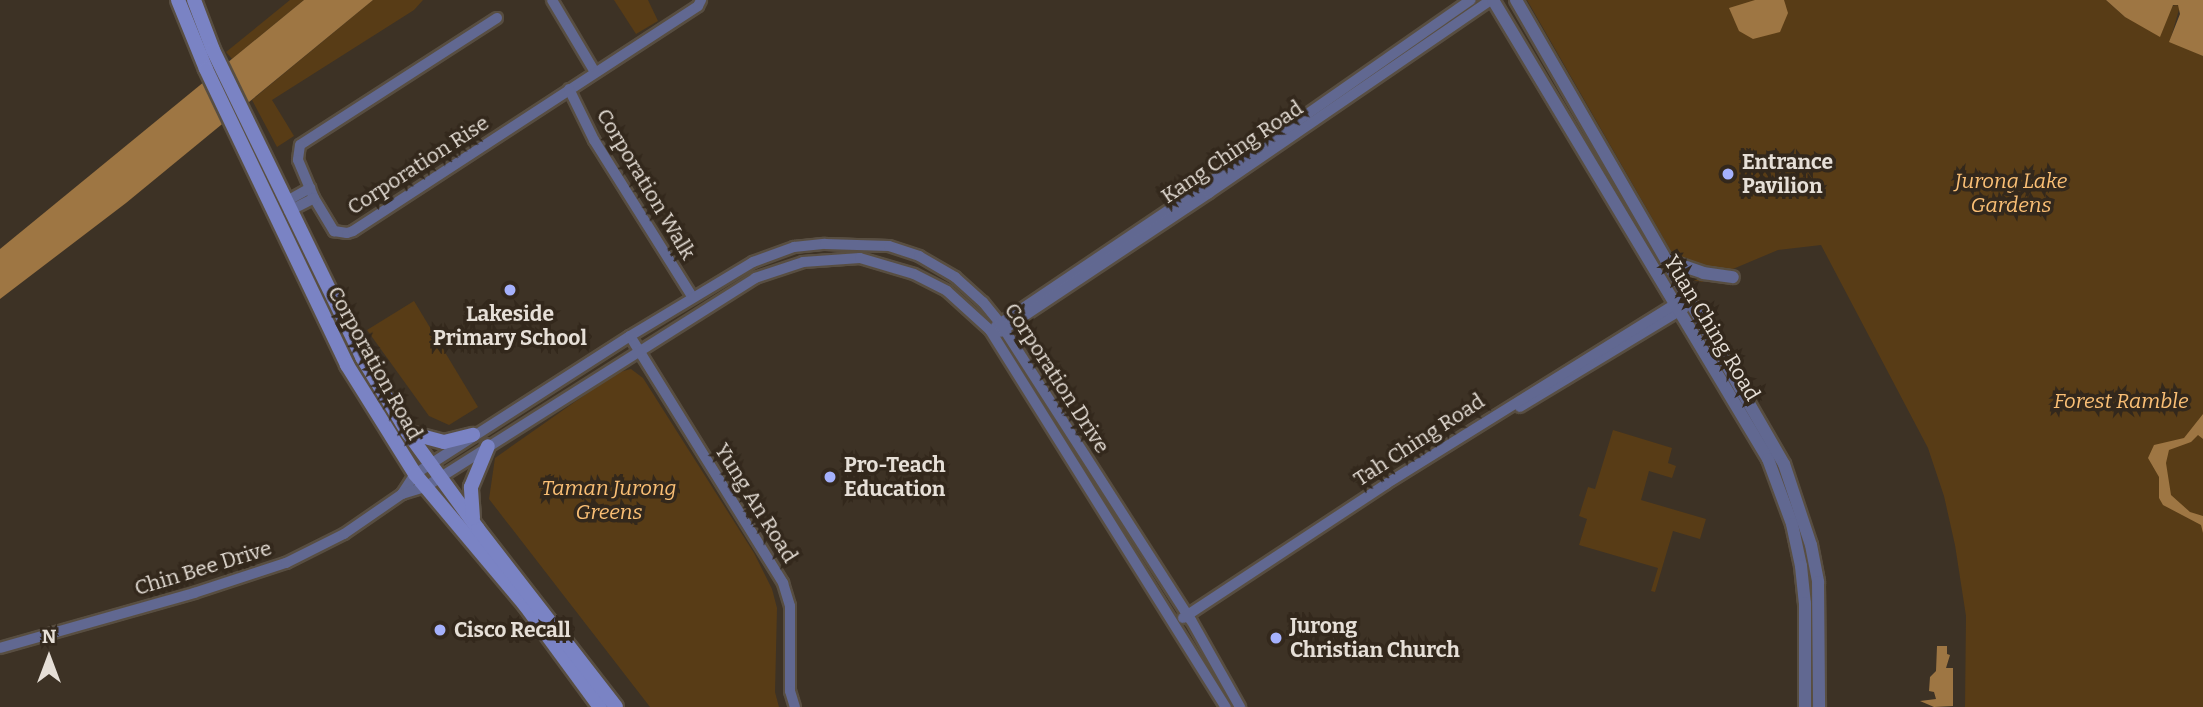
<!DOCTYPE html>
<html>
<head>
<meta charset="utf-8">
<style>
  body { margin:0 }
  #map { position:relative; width:2203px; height:707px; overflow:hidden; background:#3d3225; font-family:Bitter,serif }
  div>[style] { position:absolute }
  .green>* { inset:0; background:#583c16 }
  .water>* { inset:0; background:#9e7643 }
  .roads { filter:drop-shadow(2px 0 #584e41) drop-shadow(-2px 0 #584e41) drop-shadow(0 2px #584e41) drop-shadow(0 -2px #584e41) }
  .minor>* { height:10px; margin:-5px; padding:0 5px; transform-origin:5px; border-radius:5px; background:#616891 }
  .tertiary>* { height:12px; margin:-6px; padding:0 6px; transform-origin:6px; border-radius:6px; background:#616891 }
  .secondary>* { height:14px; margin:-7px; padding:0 7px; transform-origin:7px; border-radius:7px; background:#7a83c4 }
  .dots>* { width:19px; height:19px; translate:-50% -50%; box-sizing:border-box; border:4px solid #33281c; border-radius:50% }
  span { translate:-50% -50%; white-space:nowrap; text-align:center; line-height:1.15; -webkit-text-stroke:7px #33281c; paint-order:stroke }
  .street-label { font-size:21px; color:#e6dfd7 }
  .poi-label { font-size:21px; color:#e6dfd7; font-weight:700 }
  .left { translate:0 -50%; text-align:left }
  .park-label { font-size:21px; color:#fabf75; font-style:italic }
  .north { position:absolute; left:14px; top:623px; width:70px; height:70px; -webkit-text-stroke:5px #33281c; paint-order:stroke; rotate:0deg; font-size:19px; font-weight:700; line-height:28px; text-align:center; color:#e6dfd7 }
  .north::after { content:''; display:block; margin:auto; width:24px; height:32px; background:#e6dfd7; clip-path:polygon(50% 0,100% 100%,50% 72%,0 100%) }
</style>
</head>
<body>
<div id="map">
  <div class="green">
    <div style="clip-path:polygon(290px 0,304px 0,232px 59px,226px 52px)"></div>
    <div style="clip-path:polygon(373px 0,423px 0,414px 10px,272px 100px,294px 136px,277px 147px,252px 100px)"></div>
    <div style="clip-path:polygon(614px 0,648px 0,658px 21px,636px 34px)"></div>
    <div style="clip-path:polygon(1527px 0,2106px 0,2125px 17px,2176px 5px,2180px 6px,2170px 41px,2203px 56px,2203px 414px,2199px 435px,2203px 439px,2203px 707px,1965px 707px,1966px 616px,1955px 545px,1944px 496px,1928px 448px,1821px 245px,1778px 250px,1702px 282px,1687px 279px)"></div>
    <div style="clip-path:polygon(414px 301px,478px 407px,449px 425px,429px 416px,367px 330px)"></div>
    <div style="clip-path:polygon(631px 369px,643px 378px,754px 553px,772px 589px,777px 608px,775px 692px,779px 707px,650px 707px,489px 499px,495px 458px,616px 373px)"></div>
    <div style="clip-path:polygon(1613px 430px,1672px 448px,1668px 463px,1676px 466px,1672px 478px,1649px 471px,1641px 500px,1706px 519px,1700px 539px,1673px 531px,1655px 592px,1651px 591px,1658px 568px,1579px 545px,1587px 519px,1579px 516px,1588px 487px,1595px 489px)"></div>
  </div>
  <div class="water">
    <div style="clip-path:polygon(304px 0,373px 0,126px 203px,0 299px,0 249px)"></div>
    <div style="clip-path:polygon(1755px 0,1784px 0,1788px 13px,1780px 32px,1753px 39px,1739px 31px,1729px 8px)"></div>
    <div style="clip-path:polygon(2106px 0,2203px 0,2203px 56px,2169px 42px,2180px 14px,2178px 5px,2173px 5px,2160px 37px,2125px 17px)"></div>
    <div style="clip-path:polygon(2203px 414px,2203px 439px,2198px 435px,2191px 442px,2169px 450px,2166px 463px,2171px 495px,2190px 512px,2203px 516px,2203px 533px,2201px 525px,2163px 505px,2159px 498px,2159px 477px,2148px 458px,2154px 445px,2184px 438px)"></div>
    <div style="clip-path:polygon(1937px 646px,1947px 646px,1947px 654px,1950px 655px,1946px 668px,1953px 668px,1953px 706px,1934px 707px,1920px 701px,1936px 699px,1934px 692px,1929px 691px,1930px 677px,1936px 671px)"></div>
  </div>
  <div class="roads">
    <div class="minor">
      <div style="left:552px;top:0;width:84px;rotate:59.2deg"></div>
      <div style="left:497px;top:18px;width:234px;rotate:147.2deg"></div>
      <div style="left:300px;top:145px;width:15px;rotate:98deg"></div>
      <div style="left:298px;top:160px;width:41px;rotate:67.2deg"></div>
      <div style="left:314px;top:198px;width:39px;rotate:59deg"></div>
      <div style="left:334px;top:231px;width:13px;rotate:9deg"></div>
      <div style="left:347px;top:233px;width:6px;rotate:-18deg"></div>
      <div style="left:353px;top:231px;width:412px;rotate:-33.1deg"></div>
      <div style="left:698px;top:6px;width:7px;rotate:-63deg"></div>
      <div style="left:569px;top:89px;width:57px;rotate:63.9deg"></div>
      <div style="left:594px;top:140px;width:186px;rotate:57.9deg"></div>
      <div style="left:285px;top:202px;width:29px;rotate:-29deg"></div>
      <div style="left:289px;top:211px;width:28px;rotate:-27deg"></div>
      <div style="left:996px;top:326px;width:251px;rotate:-33.9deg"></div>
      <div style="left:1204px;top:186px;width:325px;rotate:-34.9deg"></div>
      <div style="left:1000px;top:332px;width:251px;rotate:-33.6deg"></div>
      <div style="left:1209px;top:193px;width:342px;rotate:-34.4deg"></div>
      <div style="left:630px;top:336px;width:291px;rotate:58.2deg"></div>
      <div style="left:783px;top:583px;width:24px;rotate:73deg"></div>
      <div style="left:790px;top:606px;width:85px;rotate:90deg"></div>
      <div style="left:790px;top:691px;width:17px;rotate:73deg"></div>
      <div style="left:1520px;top:407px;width:192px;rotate:-31.1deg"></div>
      <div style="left:402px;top:494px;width:24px;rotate:-57deg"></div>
      <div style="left:415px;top:474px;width:255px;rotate:-32.7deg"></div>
      <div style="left:630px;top:336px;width:144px;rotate:-31deg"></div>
      <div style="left:753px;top:262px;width:44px;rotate:-20.1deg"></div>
      <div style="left:794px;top:247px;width:31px;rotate:-6deg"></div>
      <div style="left:825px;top:244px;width:64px;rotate:1.8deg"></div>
      <div style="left:889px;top:246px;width:32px;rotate:18deg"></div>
      <div style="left:919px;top:256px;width:42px;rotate:30.3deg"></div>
      <div style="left:955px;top:277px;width:38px;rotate:42deg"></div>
      <div style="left:983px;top:302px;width:27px;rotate:51deg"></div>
      <div style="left:1000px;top:323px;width:353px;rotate:57.3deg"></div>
      <div style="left:1191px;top:620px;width:100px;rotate:60.6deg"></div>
      <div style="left:1183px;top:618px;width:243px;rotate:-33.4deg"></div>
      <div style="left:1386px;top:484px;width:354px;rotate:-31.9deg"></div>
      <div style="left:0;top:648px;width:202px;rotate:-15.8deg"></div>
      <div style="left:194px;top:593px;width:97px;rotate:-18.1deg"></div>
      <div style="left:286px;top:563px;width:65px;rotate:-26.6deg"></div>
      <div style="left:344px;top:534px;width:70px;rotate:-34.6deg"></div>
      <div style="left:402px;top:494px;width:24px;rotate:-17deg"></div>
      <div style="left:425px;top:487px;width:391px;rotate:-32.3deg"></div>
      <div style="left:755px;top:278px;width:51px;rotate:-18.4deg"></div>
      <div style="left:803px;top:262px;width:57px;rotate:-4deg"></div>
      <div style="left:860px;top:258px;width:56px;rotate:16.5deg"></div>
      <div style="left:914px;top:274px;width:37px;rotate:27deg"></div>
      <div style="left:947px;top:291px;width:58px;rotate:42.2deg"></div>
      <div style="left:990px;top:330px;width:445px;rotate:58deg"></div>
    </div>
    <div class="tertiary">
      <div style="left:1493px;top:0;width:535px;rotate:59.07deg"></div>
      <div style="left:1768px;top:459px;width:69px;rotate:69.7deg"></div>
      <div style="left:1792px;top:524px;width:43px;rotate:77.9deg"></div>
      <div style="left:1801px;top:566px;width:37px;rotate:84deg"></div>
      <div style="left:1805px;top:603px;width:104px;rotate:90deg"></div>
      <div style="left:1516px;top:0;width:536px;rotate:59.99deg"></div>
      <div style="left:1784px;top:464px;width:85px;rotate:71.6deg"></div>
      <div style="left:1811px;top:545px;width:38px;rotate:79deg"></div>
      <div style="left:1818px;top:582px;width:125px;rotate:89.5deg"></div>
      <div style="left:1666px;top:260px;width:39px;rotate:19deg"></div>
      <div style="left:1703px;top:273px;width:30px;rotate:8deg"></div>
    </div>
    <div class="secondary">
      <div style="left:178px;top:0;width:74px;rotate:67.9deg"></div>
      <div style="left:206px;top:69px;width:328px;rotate:64.5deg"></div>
      <div style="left:347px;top:365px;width:128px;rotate:58deg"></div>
      <div style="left:415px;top:474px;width:171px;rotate:50deg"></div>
      <div style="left:525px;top:605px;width:127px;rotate:53.7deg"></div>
      <div style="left:194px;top:0;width:53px;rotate:69.2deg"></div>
      <div style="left:213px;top:50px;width:341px;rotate:64.1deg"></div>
      <div style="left:362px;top:357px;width:89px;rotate:58.8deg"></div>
      <div style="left:408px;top:433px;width:119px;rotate:53.9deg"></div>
      <div style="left:478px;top:529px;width:225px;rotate:52.2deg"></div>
      <div style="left:410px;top:433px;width:35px;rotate:15deg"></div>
      <div style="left:444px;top:442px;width:30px;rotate:-14deg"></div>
      <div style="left:473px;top:518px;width:31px;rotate:-94deg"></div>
      <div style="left:471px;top:487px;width:44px;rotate:-67.5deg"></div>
    </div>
  </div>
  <div class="dots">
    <div style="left:1728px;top:174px;background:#a5b1fc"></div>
    <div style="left:510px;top:290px;background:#a5b1fc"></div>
    <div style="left:830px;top:477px;background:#a5b1fc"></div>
    <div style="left:440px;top:630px;background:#a5b1fc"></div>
    <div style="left:1276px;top:638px;background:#a5b1fc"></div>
  </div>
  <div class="street-label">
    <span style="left:1232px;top:152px;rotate:-34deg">Kang Ching Road</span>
    <span style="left:418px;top:165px;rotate:-33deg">Corporation Rise</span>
    <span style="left:646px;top:184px;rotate:59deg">Corporation Walk</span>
    <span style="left:1712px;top:328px;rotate:59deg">Yuan Ching Road</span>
    <span style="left:375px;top:363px;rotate:61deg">Corporation Road</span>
    <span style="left:1057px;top:378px;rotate:57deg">Corporation Drive</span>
    <span style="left:1419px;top:440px;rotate:-33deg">Tah Ching Road</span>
    <span style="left:756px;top:503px;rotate:58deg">Yung An Road</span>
    <span style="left:203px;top:568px;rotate:-17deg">Chin Bee Drive</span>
  </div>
  <div class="poi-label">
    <span class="left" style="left:1742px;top:174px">Entrance<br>Pavilion</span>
    <span style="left:510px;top:326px">Lakeside<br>Primary School</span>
    <span class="left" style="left:844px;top:477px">Pro-Teach<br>Education</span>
    <span class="left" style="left:1290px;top:638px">Jurong<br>Christian Church</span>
    <span class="left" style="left:454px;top:630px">Cisco Recall</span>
  </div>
  <div class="park-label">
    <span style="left:2011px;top:193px">Jurong Lake<br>Gardens</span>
    <span style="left:2121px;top:401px">Forest Ramble</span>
    <span style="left:609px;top:500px">Taman Jurong<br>Greens</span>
  </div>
  <div class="north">N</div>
</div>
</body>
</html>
